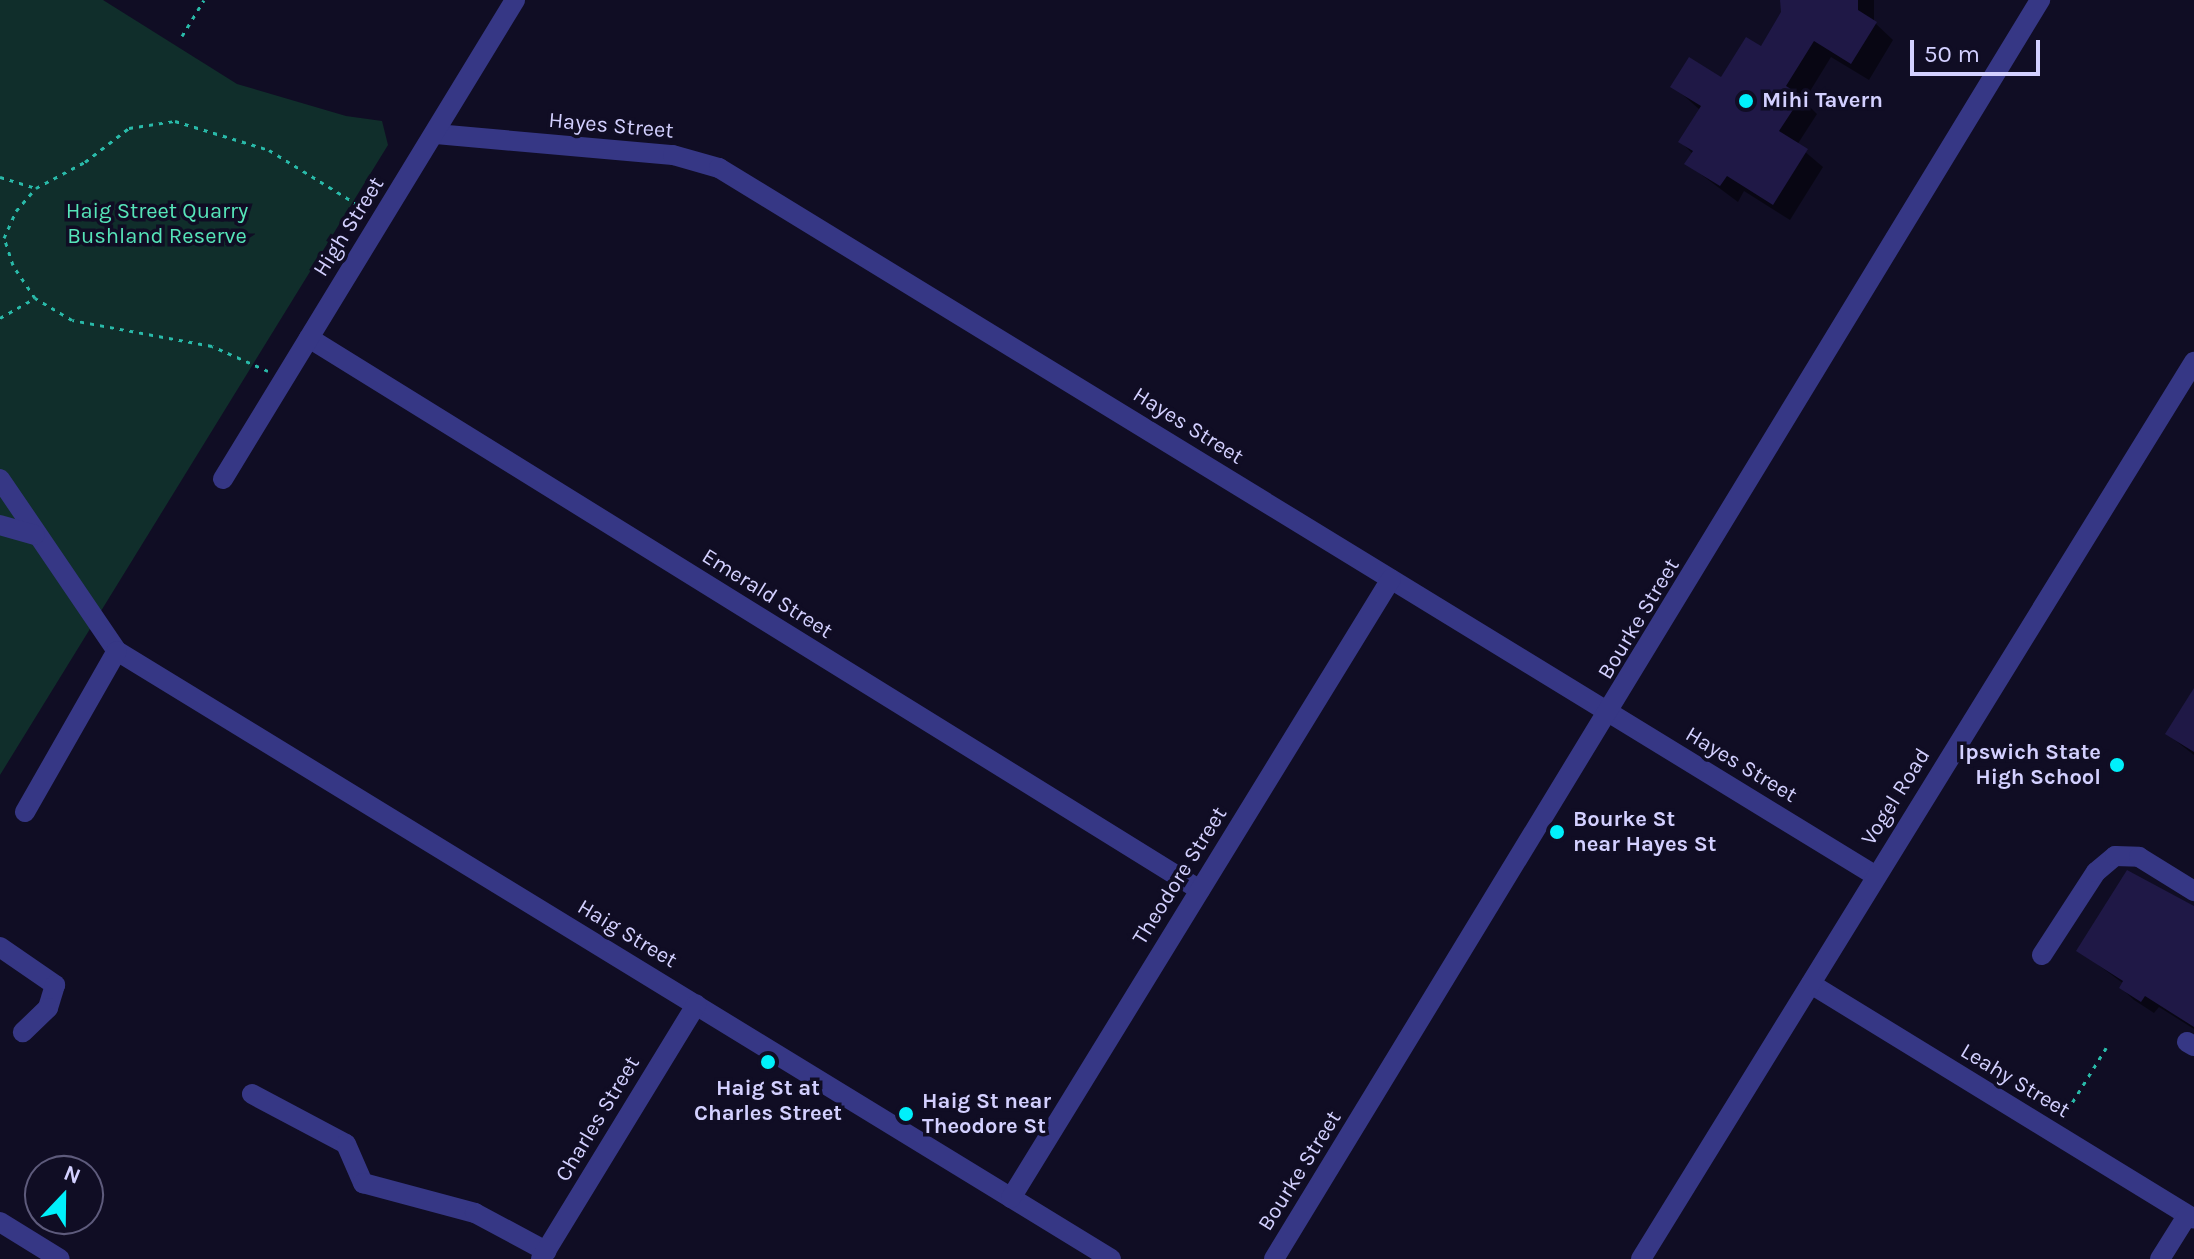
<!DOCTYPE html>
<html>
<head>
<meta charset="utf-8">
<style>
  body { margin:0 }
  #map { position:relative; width:2194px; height:1259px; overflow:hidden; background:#100d24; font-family:Karla,sans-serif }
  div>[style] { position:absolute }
  .green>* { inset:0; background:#102e2b }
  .shadow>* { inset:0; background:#0007 }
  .building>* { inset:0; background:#1f1846 }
  .path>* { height:3px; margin-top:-1.5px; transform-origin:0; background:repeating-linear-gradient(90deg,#29baa9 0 4px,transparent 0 10px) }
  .minor>* { height:20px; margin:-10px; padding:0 10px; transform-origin:10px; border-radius:10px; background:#363785 }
  .dots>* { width:22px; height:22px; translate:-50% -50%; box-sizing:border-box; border:4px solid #100d24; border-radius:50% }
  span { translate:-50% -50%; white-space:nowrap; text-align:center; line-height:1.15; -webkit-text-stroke:7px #100d24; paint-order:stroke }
  .poi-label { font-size:22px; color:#d3d0ff; font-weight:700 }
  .left { translate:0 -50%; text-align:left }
  .right { translate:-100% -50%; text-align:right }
  .street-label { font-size:22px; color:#d3d0ff }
  .park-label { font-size:22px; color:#56e5b9 }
  .north { position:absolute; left:24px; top:1155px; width:80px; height:80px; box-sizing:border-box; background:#100d24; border:2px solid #5e5b7c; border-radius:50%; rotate:22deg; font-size:22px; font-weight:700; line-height:32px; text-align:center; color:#d3d0ff }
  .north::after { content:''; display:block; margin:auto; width:28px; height:36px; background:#00f0fb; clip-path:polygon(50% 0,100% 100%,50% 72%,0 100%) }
  .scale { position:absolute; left:1910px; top:40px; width:130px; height:36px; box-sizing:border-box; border:4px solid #d3d0ff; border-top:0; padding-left:10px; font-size:24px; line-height:28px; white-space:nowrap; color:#d3d0ff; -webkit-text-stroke:6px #100d24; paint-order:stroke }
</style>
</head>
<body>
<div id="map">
  <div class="green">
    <div style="clip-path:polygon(0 0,103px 0,237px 84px,346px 116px,382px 121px,388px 145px,0 775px)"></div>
  </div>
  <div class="shadow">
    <div style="clip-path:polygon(1782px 0,1874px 0,1874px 22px,1893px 40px,1869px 80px,1831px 57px,1804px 101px,1817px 114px,1797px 145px,1823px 167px,1790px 220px,1744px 191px,1738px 202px,1687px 164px,1693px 154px,1681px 142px,1700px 110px,1673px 86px,1721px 80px,1762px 49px,1783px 13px)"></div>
    <div style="clip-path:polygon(2194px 691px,2194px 755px,2167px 734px)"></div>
    <div style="clip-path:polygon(2194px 911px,2194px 1029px,2159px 1007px,2154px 1013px,2134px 1000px,2121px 988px,2124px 984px,2078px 950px)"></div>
  </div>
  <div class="building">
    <div style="clip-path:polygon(1780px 0,1858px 0,1858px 10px,1877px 22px,1851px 64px,1814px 41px,1786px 86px,1802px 96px,1779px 131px,1808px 149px,1773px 205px,1727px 176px,1720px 186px,1684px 164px,1693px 151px,1678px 142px,1701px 106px,1670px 87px,1689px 57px,1721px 77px,1746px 37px,1761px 46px,1781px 12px)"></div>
    <div style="clip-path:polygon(2194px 688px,2194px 752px,2165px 734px)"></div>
    <div style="clip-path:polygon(2127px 870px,2194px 906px,2194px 1027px,2145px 996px,2141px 1002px,2119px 988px,2123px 981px,2076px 951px)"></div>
  </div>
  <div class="path">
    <div style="left:182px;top:36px;width:42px;rotate:-58.6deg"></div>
    <div style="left:0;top:177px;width:38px;rotate:17deg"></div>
    <div style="left:0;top:318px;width:40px;rotate:-29.7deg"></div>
    <div style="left:268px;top:371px;width:61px;rotate:-155.9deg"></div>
    <div style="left:212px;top:346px;width:142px;rotate:-169.5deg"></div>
    <div style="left:72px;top:320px;width:43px;rotate:-149.3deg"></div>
    <div style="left:35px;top:298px;width:40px;rotate:-124deg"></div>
    <div style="left:13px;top:265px;width:28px;rotate:-108deg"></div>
    <div style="left:4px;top:238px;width:30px;rotate:-66deg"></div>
    <div style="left:16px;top:211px;width:30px;rotate:-49deg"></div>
    <div style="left:36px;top:188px;width:55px;rotate:-28deg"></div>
    <div style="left:85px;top:162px;width:56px;rotate:-37.7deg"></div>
    <div style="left:129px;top:128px;width:47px;rotate:-8.7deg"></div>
    <div style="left:175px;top:121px;width:98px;rotate:17.1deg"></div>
    <div style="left:269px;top:150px;width:113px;rotate:31.6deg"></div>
    <div style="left:2062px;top:1119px;width:84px;rotate:-58.2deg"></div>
  </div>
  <div class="minor">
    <div style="left:436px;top:134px;width:238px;rotate:5.1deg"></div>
    <div style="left:673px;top:155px;width:48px;rotate:15.8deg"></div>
    <div style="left:719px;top:168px;width:1356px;rotate:31.46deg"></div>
    <div style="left:309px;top:338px;width:1048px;rotate:31.78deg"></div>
    <div style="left:0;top:479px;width:208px;rotate:55.8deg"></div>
    <div style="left:117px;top:651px;width:1165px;rotate:31.45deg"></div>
    <div style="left:223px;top:479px;width:561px;rotate:-58.63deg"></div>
    <div style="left:0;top:525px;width:36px;rotate:16deg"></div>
    <div style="left:25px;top:812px;width:185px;rotate:-60.3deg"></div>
    <div style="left:0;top:947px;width:67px;rotate:34.6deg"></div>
    <div style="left:55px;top:985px;width:24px;rotate:107deg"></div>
    <div style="left:48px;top:1008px;width:35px;rotate:136deg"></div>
    <div style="left:2042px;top:955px;width:99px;rotate:-57deg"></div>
    <div style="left:2096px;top:872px;width:25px;rotate:-40deg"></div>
    <div style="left:2115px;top:856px;width:24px;rotate:2deg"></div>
    <div style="left:2139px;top:857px;width:65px;rotate:31.7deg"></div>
    <div style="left:1811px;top:984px;width:449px;rotate:31.5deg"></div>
    <div style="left:2187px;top:1042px;width:8px;rotate:30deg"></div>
    <div style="left:252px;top:1094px;width:106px;rotate:28deg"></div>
    <div style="left:346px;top:1144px;width:43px;rotate:66.4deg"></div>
    <div style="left:363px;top:1183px;width:116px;rotate:15deg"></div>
    <div style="left:475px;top:1213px;width:81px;rotate:28.2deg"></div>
    <div style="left:1011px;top:1198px;width:726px;rotate:-58.45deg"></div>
    <div style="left:0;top:1222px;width:70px;rotate:31.7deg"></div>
    <div style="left:541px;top:1259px;width:298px;rotate:-58.6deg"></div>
    <div style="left:1274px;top:1259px;width:1474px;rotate:-58.68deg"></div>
    <div style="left:1641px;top:1259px;width:1054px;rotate:-58.35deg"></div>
    <div style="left:2160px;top:1259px;width:51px;rotate:-57.9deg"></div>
  </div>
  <div class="dots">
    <div style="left:1746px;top:101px;background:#00f0fb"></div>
    <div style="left:2117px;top:765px;background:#00f0fb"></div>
    <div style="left:1557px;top:832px;background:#00f0fb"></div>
    <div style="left:768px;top:1062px;background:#00f0fb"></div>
    <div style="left:906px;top:1114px;background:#00f0fb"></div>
  </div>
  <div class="poi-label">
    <span class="left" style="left:1762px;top:101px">Mihi Tavern</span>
    <span class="right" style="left:2101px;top:765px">Ipswich State<br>High School</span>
    <span class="left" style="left:1573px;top:832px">Bourke St<br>near Hayes St</span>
    <span style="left:768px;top:1101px">Haig St at<br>Charles Street</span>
    <span class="left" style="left:922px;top:1114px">Haig St near<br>Theodore St</span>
  </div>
  <div class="street-label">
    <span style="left:611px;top:126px;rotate:5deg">Hayes Street</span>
    <span style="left:349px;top:227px;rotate:-58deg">High Street</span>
    <span style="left:1188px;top:426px;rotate:32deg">Hayes Street</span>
    <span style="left:767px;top:594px;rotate:32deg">Emerald Street</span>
    <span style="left:1639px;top:619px;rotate:-59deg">Bourke Street</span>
    <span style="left:1741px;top:765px;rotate:31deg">Hayes Street</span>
    <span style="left:1896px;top:797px;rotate:-58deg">Vogel Road</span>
    <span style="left:1180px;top:876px;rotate:-58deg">Theodore Street</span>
    <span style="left:627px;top:934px;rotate:31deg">Haig Street</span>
    <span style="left:2015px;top:1081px;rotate:31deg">Leahy Street</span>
    <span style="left:598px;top:1119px;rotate:-59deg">Charles Street</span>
    <span style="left:1300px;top:1171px;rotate:-58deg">Bourke Street</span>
  </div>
  <div class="park-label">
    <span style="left:157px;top:224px">Haig Street Quarry<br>Bushland Reserve</span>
  </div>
  <div class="north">N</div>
  <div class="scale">50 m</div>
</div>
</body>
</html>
